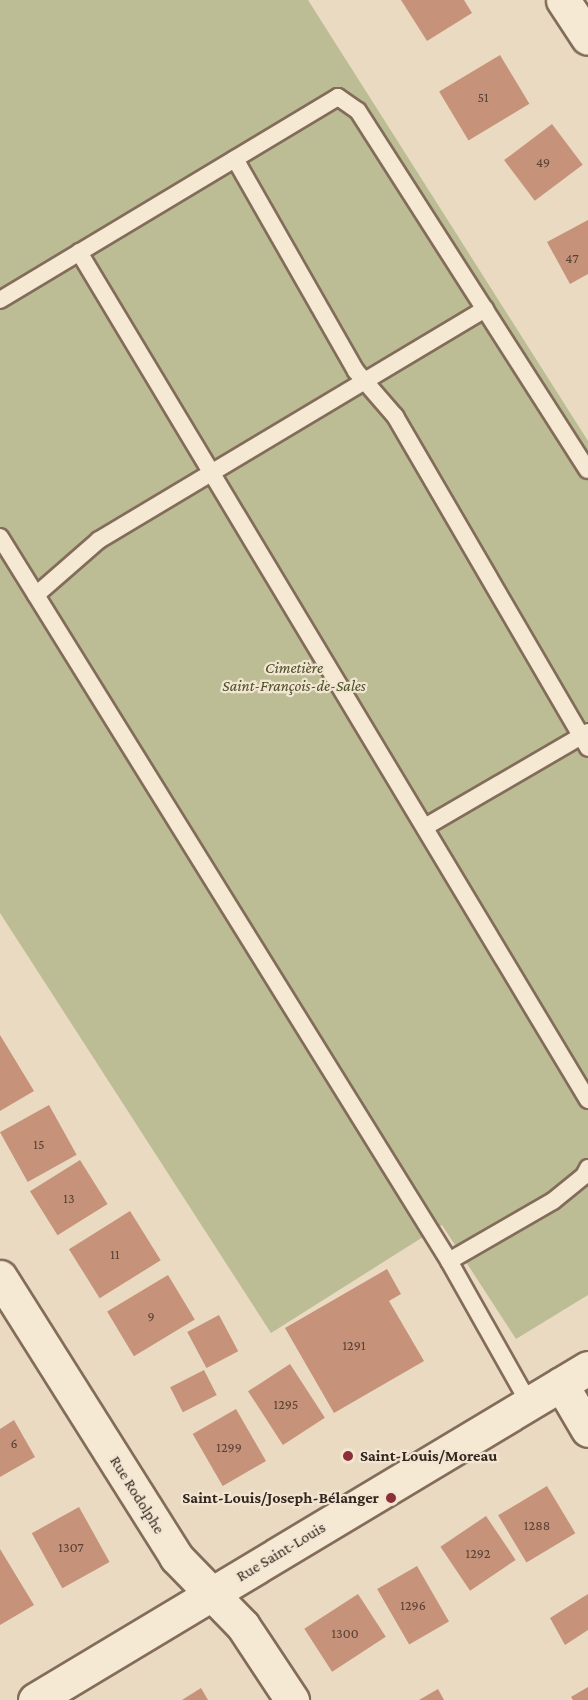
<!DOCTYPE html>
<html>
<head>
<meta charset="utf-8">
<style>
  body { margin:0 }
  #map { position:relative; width:588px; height:1700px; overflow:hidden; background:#eadac2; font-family:"Crimson Pro",serif }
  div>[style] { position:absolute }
  .cemetery>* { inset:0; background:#bcbd95 }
  .building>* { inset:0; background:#c6927a; transform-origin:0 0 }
  .roads { filter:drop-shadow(2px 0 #836c5a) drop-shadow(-2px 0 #836c5a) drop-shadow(0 2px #836c5a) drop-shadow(0 -2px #836c5a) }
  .lane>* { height:16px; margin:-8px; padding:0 8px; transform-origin:8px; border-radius:8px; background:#f6e9d4 }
  .street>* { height:33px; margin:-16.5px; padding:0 16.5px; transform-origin:16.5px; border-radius:16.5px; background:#f6e9d4 }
  .secondary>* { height:33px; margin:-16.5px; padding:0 16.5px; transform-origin:16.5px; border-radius:16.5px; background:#f6e9d4 }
  .dots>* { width:16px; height:16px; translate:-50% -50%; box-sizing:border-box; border:3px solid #f2e5d1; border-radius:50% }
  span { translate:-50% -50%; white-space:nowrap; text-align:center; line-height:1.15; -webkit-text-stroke:4.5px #f2e5d1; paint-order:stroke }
  .number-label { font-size:14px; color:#584135 }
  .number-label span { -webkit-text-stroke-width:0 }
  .park-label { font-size:16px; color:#484e26; font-style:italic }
  .poi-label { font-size:16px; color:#33261e; font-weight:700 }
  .left { translate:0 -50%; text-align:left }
  .right { translate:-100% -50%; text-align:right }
  .street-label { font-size:16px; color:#33261e }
</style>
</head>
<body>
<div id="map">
  <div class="cemetery">
    <div style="clip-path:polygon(0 0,308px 0,588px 441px,588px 1295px,516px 1339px,442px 1225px,271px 1333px,0 913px)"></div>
  </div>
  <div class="building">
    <div style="clip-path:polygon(401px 0,464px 0,472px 13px,427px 41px)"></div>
    <div style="left:500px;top:55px;width:57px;height:71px;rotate:59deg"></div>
    <div style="left:552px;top:124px;width:51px;height:60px;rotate:53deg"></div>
    <div style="clip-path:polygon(588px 220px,588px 274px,570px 284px,547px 242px)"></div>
    <div style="clip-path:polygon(0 1035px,34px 1091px,0 1111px)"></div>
    <div style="left:49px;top:1105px;width:57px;height:56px;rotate:61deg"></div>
    <div style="left:80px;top:1160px;width:52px;height:59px;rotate:58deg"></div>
    <div style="left:130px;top:1211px;width:58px;height:72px;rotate:58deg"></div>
    <div style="clip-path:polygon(387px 1269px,401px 1294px,389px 1301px,424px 1361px,334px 1413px,285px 1328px)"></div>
    <div style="left:168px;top:1275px;width:52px;height:71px;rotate:59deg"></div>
    <div style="left:219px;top:1315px;width:41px;height:36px;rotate:62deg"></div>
    <div style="left:290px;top:1364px;width:64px;height:50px;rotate:57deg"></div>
    <div style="left:204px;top:1370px;width:28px;height:38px;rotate:63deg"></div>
    <div style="left:236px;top:1409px;width:60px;height:50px;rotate:60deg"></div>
    <div style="clip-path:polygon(14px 1420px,35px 1457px,0 1477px,0 1429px)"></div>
    <div style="left:547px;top:1486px;width:55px;height:57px;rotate:59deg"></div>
    <div style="left:79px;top:1507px;width:63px;height:54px;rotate:61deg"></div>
    <div style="left:486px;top:1516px;width:53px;height:55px;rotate:56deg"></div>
    <div style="clip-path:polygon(0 1549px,34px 1605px,0 1625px)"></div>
    <div style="left:417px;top:1566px;width:64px;height:46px;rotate:60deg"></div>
    <div style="left:358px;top:1594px;width:51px;height:64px;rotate:57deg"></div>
    <div style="clip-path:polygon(588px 1594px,588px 1630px,565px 1645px,550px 1618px)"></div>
    <div style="clip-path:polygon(588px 1687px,588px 1700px,573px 1700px,571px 1697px)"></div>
    <div style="clip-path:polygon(201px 1688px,208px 1700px,182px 1700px)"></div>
    <div style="clip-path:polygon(438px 1689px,444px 1700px,419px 1700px)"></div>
  </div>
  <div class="roads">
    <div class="lane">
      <div style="left:235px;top:159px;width:244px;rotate:60.3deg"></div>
      <div style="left:356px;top:371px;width:60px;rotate:49.1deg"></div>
      <div style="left:395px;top:416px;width:384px;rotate:59.8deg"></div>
      <div style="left:79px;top:252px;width:989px;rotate:59.03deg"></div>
      <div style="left:0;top:300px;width:394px;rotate:-31deg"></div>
      <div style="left:338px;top:97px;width:24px;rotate:35deg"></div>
      <div style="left:358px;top:111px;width:426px;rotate:57.4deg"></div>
      <div style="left:0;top:537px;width:852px;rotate:58.19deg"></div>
      <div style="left:449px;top:1261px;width:163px;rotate:60.6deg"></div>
      <div style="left:36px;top:595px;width:84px;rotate:-41.1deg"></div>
      <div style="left:99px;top:540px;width:450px;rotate:-30.9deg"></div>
      <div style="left:425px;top:827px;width:189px;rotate:-30.2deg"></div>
      <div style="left:449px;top:1261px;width:120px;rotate:-30deg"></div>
      <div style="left:553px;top:1201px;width:40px;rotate:-39deg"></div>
      <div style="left:584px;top:1176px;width:9px;rotate:-63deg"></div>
    </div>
    <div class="street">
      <div style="left:563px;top:0;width:45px;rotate:56.7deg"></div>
      <div style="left:0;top:1277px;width:331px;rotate:57.8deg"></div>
      <div style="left:176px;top:1557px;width:96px;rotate:45.8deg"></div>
      <div style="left:243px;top:1626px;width:89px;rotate:56.5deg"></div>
      <div style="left:561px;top:1384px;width:53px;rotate:59.6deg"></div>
    </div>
    <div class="secondary">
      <div style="left:35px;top:1700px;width:645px;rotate:-30.98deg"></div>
    </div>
  </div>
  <div class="dots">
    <div style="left:348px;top:1456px;background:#8d2f38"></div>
    <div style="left:391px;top:1498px;background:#8d2f38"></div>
  </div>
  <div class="number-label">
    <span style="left:483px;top:97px">51</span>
    <span style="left:543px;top:162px">49</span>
    <span style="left:572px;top:258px">47</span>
    <span style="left:39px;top:1144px">15</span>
    <span style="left:69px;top:1198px">13</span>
    <span style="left:115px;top:1254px">11</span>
    <span style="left:151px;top:1316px">9</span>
    <span style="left:354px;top:1345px">1291</span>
    <span style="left:286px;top:1404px">1295</span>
    <span style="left:14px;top:1443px">6</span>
    <span style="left:229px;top:1447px">1299</span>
    <span style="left:537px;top:1525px">1288</span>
    <span style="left:71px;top:1547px">1307</span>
    <span style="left:478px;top:1553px">1292</span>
    <span style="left:413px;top:1605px">1296</span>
    <span style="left:345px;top:1633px">1300</span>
  </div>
  <div class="park-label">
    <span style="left:294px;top:677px">Cimetière<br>Saint-François-de-Sales</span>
  </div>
  <div class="poi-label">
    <span class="left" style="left:360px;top:1456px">Saint-Louis/Moreau</span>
    <span class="right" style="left:379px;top:1498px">Saint-Louis/Joseph-Bélanger</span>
  </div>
  <div class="street-label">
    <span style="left:137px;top:1495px;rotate:58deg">Rue Rodolphe</span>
    <span style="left:281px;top:1552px;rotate:-31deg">Rue Saint-Louis</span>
  </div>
</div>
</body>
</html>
